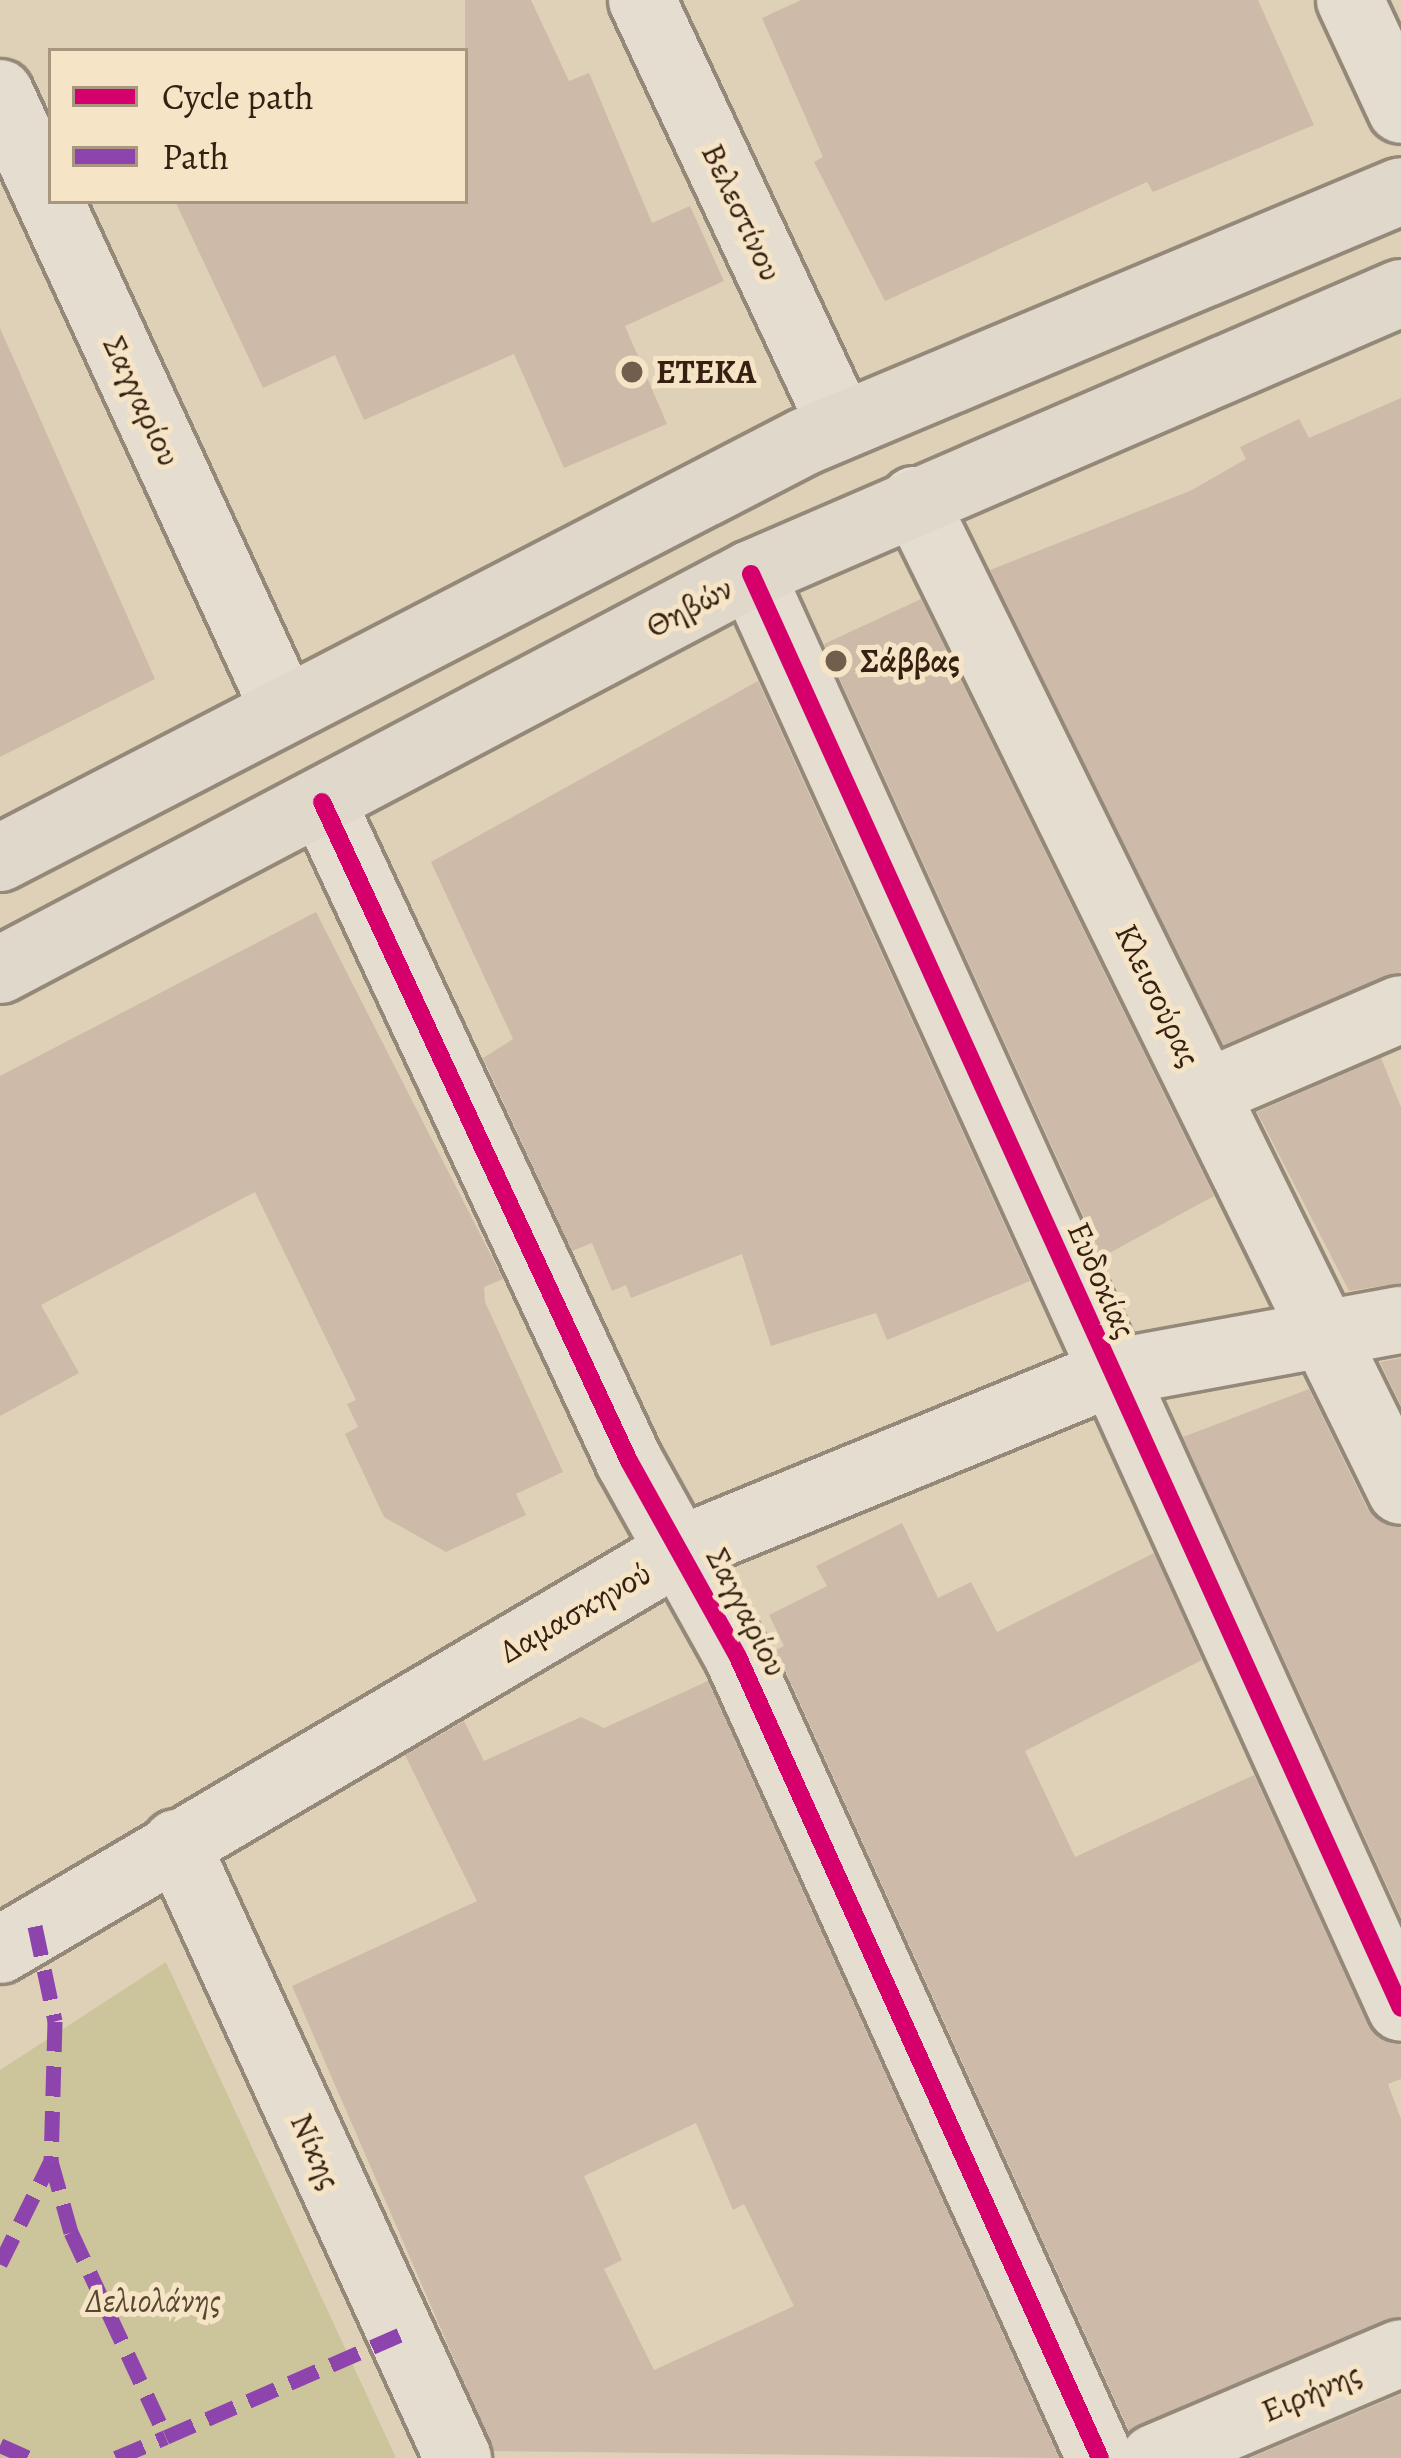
<!DOCTYPE html>
<html>
<head>
<meta charset="utf-8">
<style>
  body { margin:0 }
  #map { position:relative; width:1401px; height:2458px; overflow:hidden; background:#dfd1b7; font-family:Alegreya,serif }
  div>[style] { position:absolute }
  .green>* { inset:0; background:#ccc59b }
  .building>* { inset:0; background:#cebaa8 }
  .roads { filter:drop-shadow(3px 0 #948979) drop-shadow(-3px 0 #948979) drop-shadow(0 3px #948979) drop-shadow(0 -3px #948979) }
  .minor>* { height:66px; margin:-33px; padding:0 33px; transform-origin:33px; border-radius:33px; background:#e5ded0 }
  .major>* { height:66px; margin:-33px; padding:0 33px; transform-origin:33px; border-radius:33px; background:#e0d8ca }
  .quiet>* { height:15px; margin-top:-7.5px; transform-origin:0; background:repeating-linear-gradient(90deg,#8e44ad 0 30px,transparent 0 45px) }
  .cycleway>* { height:18px; margin:-9px; padding:0 9px; transform-origin:9px; border-radius:9px; background:#d6006c }
  .dots>* { width:33px; height:33px; translate:-50% -50%; box-sizing:border-box; border:6px solid #f5e4c6; border-radius:50% }
  span { translate:-50% -50%; white-space:nowrap; text-align:center; line-height:1.15; -webkit-text-stroke:10px #f5e4c6; paint-order:stroke }
  .street-label { font-size:33px; color:#372012 }
  .poi-label { font-size:33px; color:#372012; font-weight:700 }
  .left { translate:0 -50%; text-align:left }
  .park-label { font-size:33px; color:#58472e; font-style:italic }
  .legend { position:absolute; left:48px; top:48px; width:420px; height:156px; box-sizing:border-box; background:#f5e4c6; border:3px solid #a9967e; margin:0; padding:15px 21px; list-style:none; font-size:36px; color:#372012 }
  .legend li { display:flex; align-items:center; gap:24px; height:60px }
  .legend b { width:60px; border:3px solid #a9967e }
</style>
</head>
<body>
<div id="map">
  <div class="green">
    <div style="clip-path:polygon(166px 1962px,396px 2458px,0 2458px,0 2070px)"></div>
  </div>
  <div class="building">
    <div style="clip-path:polygon(465px 0,531px 0,569px 81px,589px 73px,652px 223px,690px 206px,724px 281px,625px 326px,667px 424px,564px 468px,514px 354px,364px 420px,335px 355px,263px 388px,175px 201px,465px 201px)"></div>
    <div style="clip-path:polygon(801px 0,1258px 0,1314px 125px,1153px 192px,1147px 182px,885px 301px,814px 162px,823px 157px,762px 18px)"></div>
    <div style="clip-path:polygon(0 328px,155px 679px,0 757px)"></div>
    <div style="clip-path:polygon(1401px 398px,1401px 972px,1223px 1045px,990px 570px,1192px 490px,1246px 459px,1240px 447px,1299px 419px,1309px 438px)"></div>
    <div style="clip-path:polygon(921px 599px,1214px 1196px,1102px 1257px,824px 644px)"></div>
    <div style="clip-path:polygon(758px 681px,1030px 1281px,887px 1340px,876px 1313px,771px 1346px,742px 1254px,631px 1298px,626px 1285px,612px 1291px,592px 1243px,572px 1251px,483px 1058px,513px 1039px,431px 862px)"></div>
    <div style="clip-path:polygon(316px 912px,503px 1279px,484px 1287px,485px 1302px,563px 1472px,516px 1494px,526px 1515px,446px 1552px,384px 1517px,345px 1434px,358px 1427px,347px 1404px,356px 1400px,255px 1192px,41px 1305px,79px 1373px,0 1416px,0 1076px)"></div>
    <div style="clip-path:polygon(1381px 1058px,1401px 1107px,1401px 1283px,1349px 1291px,1257px 1112px)"></div>
    <div style="clip-path:polygon(1401px 1358px,1401px 1406px,1380px 1362px)"></div>
    <div style="clip-path:polygon(1309px 1389px,1367px 1508px,1401px 1528px,1401px 1917px,1183px 1437px)"></div>
    <div style="clip-path:polygon(902px 1523px,938px 1598px,971px 1582px,997px 1632px,1154px 1553px,1202px 1660px,1025px 1751px,1075px 1857px,1254px 1775px,1367px 2023px,1401px 2045px,1401px 2079px,1388px 2084px,1401px 2119px,1401px 2316px,1129px 2431px,776px 1650px,784px 1646px,769px 1615px,827px 1586px,816px 1566px)"></div>
    <div style="clip-path:polygon(evenodd,708px 1681px,1059px 2458px,494px 2451px,292px 1986px,477px 1901px,405px 1755px,464px 1721px,484px 1761px,581px 1717px,604px 1728px,708px 1681px,696px 2123px,733px 2210px,744px 2204px,794px 2306px,654px 2370px,604px 2269px,622px 2260px,584px 2176px,696px 2123px)"></div>
    <div style="clip-path:polygon(1401px 2394px,1401px 2458px,1250px 2458px)"></div>
  </div>
  <div class="roads">
    <div class="minor">
      <div style="left:642px;top:0;width:468px;rotate:64.9deg"></div>
      <div style="left:1350px;top:0;width:121px;rotate:65.1deg"></div>
      <div style="left:0;top:93px;width:678px;rotate:65.25deg"></div>
      <div style="left:914px;top:500px;width:1104px;rotate:63.83deg"></div>
      <div style="left:751px;top:574px;width:1574px;rotate:65.62deg"></div>
      <div style="left:322px;top:802px;width:727px;rotate:65.02deg"></div>
      <div style="left:629px;top:1461px;width:224px;rotate:60.9deg"></div>
      <div style="left:738px;top:1657px;width:879px;rotate:65.68deg"></div>
      <div style="left:1206px;top:1093px;width:212px;rotate:-23.3deg"></div>
      <div style="left:176px;top:1843px;width:677px;rotate:65.37deg"></div>
      <div style="left:0;top:1950px;width:791px;rotate:-30.45deg"></div>
      <div style="left:682px;top:1549px;width:464px;rotate:-22.3deg"></div>
      <div style="left:1111px;top:1373px;width:295px;rotate:-10.4deg"></div>
      <div style="left:1154px;top:2458px;width:268px;rotate:-23deg"></div>
    </div>
    <div class="major">
      <div style="left:0;top:858px;width:907px;rotate:-27.36deg"></div>
      <div style="left:806px;top:441px;width:645px;rotate:-22.79deg"></div>
      <div style="left:0;top:970px;width:849px;rotate:-27.8deg"></div>
      <div style="left:751px;top:574px;width:708px;rotate:-23.38deg"></div>
    </div>
  </div>
  <div class="quiet">
    <div style="left:35px;top:1926px;width:97px;rotate:78.1deg"></div>
    <div style="left:55px;top:2021px;width:140px;rotate:91.6deg"></div>
    <div style="left:51px;top:2161px;width:74px;rotate:74.3deg"></div>
    <div style="left:71px;top:2232px;width:226px;rotate:65.1deg"></div>
    <div style="left:166px;top:2437px;width:255px;rotate:-23.6deg"></div>
    <div style="left:0;top:2264px;width:115px;rotate:-63.7deg"></div>
    <div style="left:0;top:2445px;width:32px;rotate:24deg"></div>
    <div style="left:116px;top:2458px;width:54px;rotate:-22.8deg"></div>
  </div>
  <div class="cycleway">
    <div style="left:751px;top:574px;width:1574px;rotate:65.62deg"></div>
    <div style="left:322px;top:802px;width:727px;rotate:65.02deg"></div>
    <div style="left:629px;top:1461px;width:224px;rotate:60.9deg"></div>
    <div style="left:738px;top:1657px;width:879px;rotate:65.68deg"></div>
  </div>
  <div class="dots">
    <div style="left:632px;top:372px;background:#725e4c"></div>
    <div style="left:836px;top:661px;background:#725e4c"></div>
  </div>
  <div class="street-label">
    <span style="left:742px;top:212px;rotate:65deg">Βελεστίνου</span>
    <span style="left:142px;top:401px;rotate:65deg">Σαγγαρίου</span>
    <span style="left:689px;top:607px;rotate:-28deg">Θηβών</span>
    <span style="left:1158px;top:995px;rotate:64deg">Κλεισούρας</span>
    <span style="left:1102px;top:1280px;rotate:66deg">Ευδοκίας</span>
    <span style="left:575px;top:1612px;rotate:-30deg">Δαμασκηνού</span>
    <span style="left:747px;top:1612px;rotate:63deg">Σαγγαρίου</span>
    <span style="left:316px;top:2151px;rotate:66deg">Νίκης</span>
    <span style="left:1311px;top:2392px;rotate:-23deg">Ειρήνης</span>
  </div>
  <div class="poi-label">
    <span class="left" style="left:656px;top:372px">ΕΤΕΚΑ</span>
    <span class="left" style="left:860px;top:661px">Σάββας</span>
  </div>
  <div class="park-label">
    <span style="left:153px;top:2301px">Δελιολάνης</span>
  </div>
  <ul class="legend">
  <li><b style="height:15px;background:#d6006c"></b>Cycle path</li>
  <li><b style="height:15px;background:#8e44ad"></b>Path</li>
  </ul>
</div>
</body>
</html>
